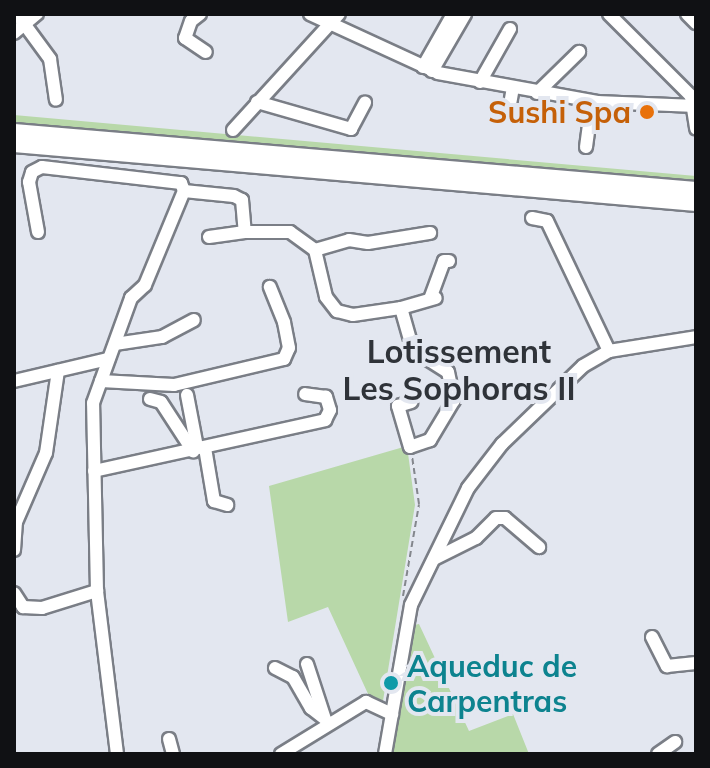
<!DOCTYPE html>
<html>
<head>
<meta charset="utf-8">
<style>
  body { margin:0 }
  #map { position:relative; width:710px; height:768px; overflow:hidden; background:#e3e7f0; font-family:Mulish,sans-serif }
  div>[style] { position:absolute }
  .green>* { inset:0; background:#b8d8a9 }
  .path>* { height:2px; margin-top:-1px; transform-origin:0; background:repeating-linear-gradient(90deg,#84878d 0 6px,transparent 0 10px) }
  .roads { filter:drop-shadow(2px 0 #7a7e86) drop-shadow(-2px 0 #7a7e86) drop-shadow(0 2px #7a7e86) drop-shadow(0 -2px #7a7e86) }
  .minor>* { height:12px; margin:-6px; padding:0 6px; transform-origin:6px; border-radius:6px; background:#fff }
  .major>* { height:16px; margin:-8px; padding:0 8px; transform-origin:8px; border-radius:8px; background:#fff }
  .dots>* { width:22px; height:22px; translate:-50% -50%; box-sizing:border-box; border:4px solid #e3e7f0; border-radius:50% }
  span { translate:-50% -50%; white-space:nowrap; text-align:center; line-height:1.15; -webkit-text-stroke:8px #e3e7f0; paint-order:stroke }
  .food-label { font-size:30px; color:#c56008; font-weight:700 }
  .right { translate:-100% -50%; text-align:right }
  .culture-label { font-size:30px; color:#0d838f; font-weight:700 }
  .left { translate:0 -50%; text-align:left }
  .neighbourhood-label { font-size:32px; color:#2f3339; font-weight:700 }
  .frame { position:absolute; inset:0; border:16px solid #101114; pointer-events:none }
</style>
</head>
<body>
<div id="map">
  <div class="green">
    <div style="clip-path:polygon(14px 115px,696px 176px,696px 185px,14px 126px)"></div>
    <div style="clip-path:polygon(407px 446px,415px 505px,382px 707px,369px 696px,328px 607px,288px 622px,269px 486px)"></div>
    <div style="clip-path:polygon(419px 624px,469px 731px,513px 714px,529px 754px,392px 754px,414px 625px)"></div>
  </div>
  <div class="path">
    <div style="left:403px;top:596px;width:93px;rotate:-80.1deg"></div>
    <div style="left:419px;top:504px;width:49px;rotate:-98.3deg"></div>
  </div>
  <div class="roads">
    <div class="minor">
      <div style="left:17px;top:14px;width:56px;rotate:53.7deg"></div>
      <div style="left:50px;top:59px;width:41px;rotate:81.7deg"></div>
      <div style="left:200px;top:14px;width:11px;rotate:142deg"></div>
      <div style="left:191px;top:21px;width:18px;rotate:109deg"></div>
      <div style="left:185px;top:38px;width:25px;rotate:34deg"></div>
      <div style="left:310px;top:14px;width:141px;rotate:24.7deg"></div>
      <div style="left:438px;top:73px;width:162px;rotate:10.3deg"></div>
      <div style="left:597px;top:102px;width:99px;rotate:2.3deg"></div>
      <div style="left:609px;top:14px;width:116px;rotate:45deg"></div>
      <div style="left:691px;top:96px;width:33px;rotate:81deg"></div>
      <div style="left:687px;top:14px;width:13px;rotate:45deg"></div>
      <div style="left:14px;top:33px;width:30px;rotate:-40deg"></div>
      <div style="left:423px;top:67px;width:61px;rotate:-60.5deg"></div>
      <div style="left:432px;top:71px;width:66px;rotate:-59.9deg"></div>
      <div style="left:480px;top:82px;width:61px;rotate:-60.5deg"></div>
      <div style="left:537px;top:93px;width:59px;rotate:-44.3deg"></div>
      <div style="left:257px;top:102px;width:98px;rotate:16deg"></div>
      <div style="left:351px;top:129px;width:30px;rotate:-62deg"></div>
      <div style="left:509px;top:110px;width:22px;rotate:-80deg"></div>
      <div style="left:233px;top:130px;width:157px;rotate:-47.6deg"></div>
      <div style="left:586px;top:147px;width:45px;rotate:-82.4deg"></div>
      <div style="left:184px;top:191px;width:50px;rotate:5.7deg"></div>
      <div style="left:234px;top:196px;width:9px;rotate:27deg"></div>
      <div style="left:242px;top:200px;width:32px;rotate:85deg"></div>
      <div style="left:245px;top:232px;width:45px"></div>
      <div style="left:290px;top:232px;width:31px;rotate:36deg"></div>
      <div style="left:315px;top:250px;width:48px;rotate:76.8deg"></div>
      <div style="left:326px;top:297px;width:18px;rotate:52deg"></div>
      <div style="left:337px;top:311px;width:16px;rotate:14deg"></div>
      <div style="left:353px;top:315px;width:49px;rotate:-8.3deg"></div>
      <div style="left:401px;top:308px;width:44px;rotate:74.1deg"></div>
      <div style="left:413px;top:350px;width:41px;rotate:32.2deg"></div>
      <div style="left:448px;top:372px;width:29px;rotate:78deg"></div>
      <div style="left:454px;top:400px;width:47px;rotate:121deg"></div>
      <div style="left:430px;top:440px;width:21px;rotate:161deg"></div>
      <div style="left:410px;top:447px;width:43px;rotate:-106.3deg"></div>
      <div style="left:398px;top:406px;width:14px;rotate:-17deg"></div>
      <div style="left:532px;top:218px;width:15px;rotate:11deg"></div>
      <div style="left:547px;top:221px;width:144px;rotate:64.5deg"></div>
      <div style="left:38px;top:232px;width:51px;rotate:-100.2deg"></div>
      <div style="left:29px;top:182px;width:10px;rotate:-73deg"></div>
      <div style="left:32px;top:172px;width:11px;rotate:-27deg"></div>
      <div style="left:42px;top:167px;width:140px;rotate:6.6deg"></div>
      <div style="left:181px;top:183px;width:9px;rotate:69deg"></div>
      <div style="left:209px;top:237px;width:36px;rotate:-8deg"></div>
      <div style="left:315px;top:250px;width:35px;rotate:-16deg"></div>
      <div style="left:349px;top:240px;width:19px;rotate:9deg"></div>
      <div style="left:368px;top:243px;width:63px;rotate:-9.2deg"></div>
      <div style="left:430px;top:299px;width:40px;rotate:-69.8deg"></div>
      <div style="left:444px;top:261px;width:5px"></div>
      <div style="left:401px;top:308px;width:36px;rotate:-16deg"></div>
      <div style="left:115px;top:344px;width:48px;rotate:-8.5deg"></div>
      <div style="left:162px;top:337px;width:36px;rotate:-28deg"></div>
      <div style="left:14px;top:381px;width:97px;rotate:-13.2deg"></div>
      <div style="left:101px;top:381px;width:73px;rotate:3.1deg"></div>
      <div style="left:174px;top:385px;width:113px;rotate:-13.3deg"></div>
      <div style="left:284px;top:359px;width:12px;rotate:-66deg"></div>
      <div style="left:289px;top:348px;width:26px;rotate:-101deg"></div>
      <div style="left:284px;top:322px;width:38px;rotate:-112deg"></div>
      <div style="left:187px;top:395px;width:53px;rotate:79.1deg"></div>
      <div style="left:150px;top:399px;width:11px;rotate:15deg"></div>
      <div style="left:161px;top:402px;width:59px;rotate:56.9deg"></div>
      <div style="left:205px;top:448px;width:54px;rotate:80.4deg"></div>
      <div style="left:214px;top:501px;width:14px;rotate:17deg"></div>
      <div style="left:94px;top:471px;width:237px;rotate:-12.4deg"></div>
      <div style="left:325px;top:420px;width:11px;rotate:-63deg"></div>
      <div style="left:330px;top:410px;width:14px;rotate:-107deg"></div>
      <div style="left:326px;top:397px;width:21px;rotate:-172deg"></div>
      <div style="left:14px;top:550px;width:28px;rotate:-86deg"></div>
      <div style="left:16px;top:522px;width:75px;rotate:-66.5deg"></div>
      <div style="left:46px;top:453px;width:83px;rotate:-81.7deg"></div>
      <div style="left:434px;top:559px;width:47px;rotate:-26.6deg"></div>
      <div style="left:476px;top:538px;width:28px;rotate:-45deg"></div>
      <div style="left:496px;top:518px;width:9px"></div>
      <div style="left:505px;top:518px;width:45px;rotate:40.5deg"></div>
      <div style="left:14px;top:593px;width:17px;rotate:57deg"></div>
      <div style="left:23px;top:607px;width:19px;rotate:3deg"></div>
      <div style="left:42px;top:608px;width:58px;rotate:-17.2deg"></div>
      <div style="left:652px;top:637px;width:33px;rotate:63deg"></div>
      <div style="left:667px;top:666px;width:29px;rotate:-6deg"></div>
      <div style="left:307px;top:664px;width:55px;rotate:71.9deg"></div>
      <div style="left:275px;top:668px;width:20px;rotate:27deg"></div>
      <div style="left:293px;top:677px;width:36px;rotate:60deg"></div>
      <div style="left:311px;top:708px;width:18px;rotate:38deg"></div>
      <div style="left:169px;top:739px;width:16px;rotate:75deg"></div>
      <div style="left:117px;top:754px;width:164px;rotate:-97deg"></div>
      <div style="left:97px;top:591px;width:188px;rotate:-91.2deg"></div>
      <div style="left:93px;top:403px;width:112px;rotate:-70.1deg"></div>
      <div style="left:131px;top:298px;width:19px;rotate:-43deg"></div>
      <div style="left:145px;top:285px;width:102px;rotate:-67.5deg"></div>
      <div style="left:281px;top:754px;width:100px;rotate:-31.5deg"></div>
      <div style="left:366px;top:702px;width:29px;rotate:25deg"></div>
      <div style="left:385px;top:754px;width:151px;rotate:-80.1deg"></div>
      <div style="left:411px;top:605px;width:130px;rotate:-64deg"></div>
      <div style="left:468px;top:488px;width:56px;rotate:-52.3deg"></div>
      <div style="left:502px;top:444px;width:112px;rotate:-43.9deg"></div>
      <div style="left:583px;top:366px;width:30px;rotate:-30deg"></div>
      <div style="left:609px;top:351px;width:88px;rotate:-9.1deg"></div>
      <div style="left:658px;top:754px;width:21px;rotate:-35deg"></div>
    </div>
    <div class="major">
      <div style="left:14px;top:132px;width:684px;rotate:4.86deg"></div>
      <div style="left:14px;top:144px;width:685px;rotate:4.94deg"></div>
    </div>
  </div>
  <div class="dots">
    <div style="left:647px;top:112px;background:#e8710a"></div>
    <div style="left:391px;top:683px;background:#0f9aa8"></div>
  </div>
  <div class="food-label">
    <span class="right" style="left:631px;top:112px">Sushi Spa</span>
  </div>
  <div class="culture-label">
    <span class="left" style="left:407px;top:683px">Aqueduc de<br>Carpentras</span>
  </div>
  <div class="neighbourhood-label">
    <span style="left:459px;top:370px">Lotissement<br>Les Sophoras II</span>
  </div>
  <div class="frame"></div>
</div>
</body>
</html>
